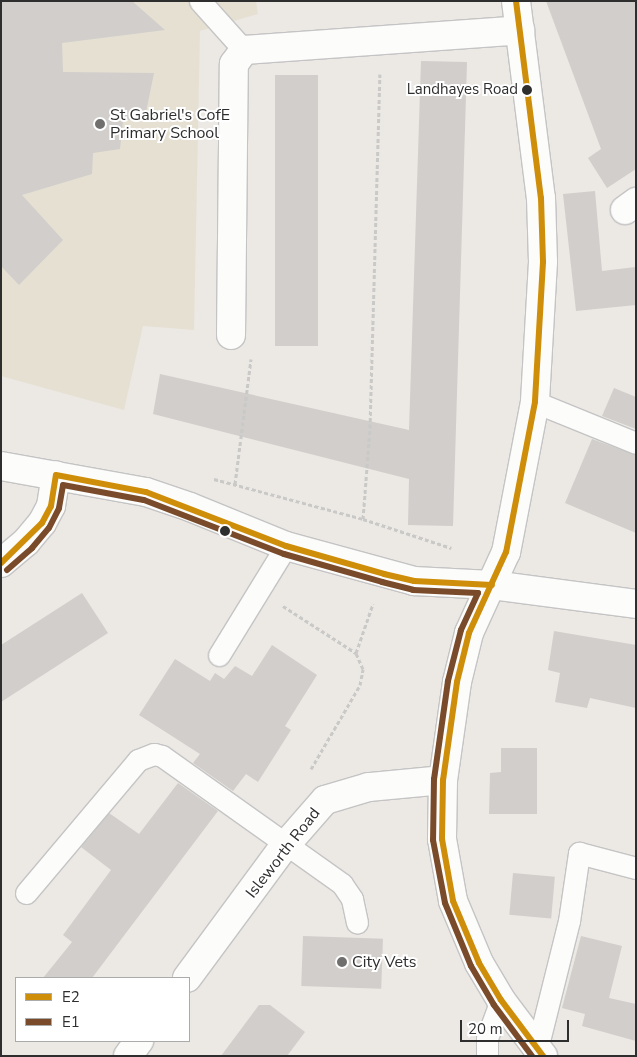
<!DOCTYPE html>
<html>
<head>
<meta charset="utf-8">
<style>
  body { margin:0 }
  #map { position:relative; width:637px; height:1057px; overflow:hidden; background:#ece8e4; font-family:"Nunito Sans",sans-serif }
  div>[style] { position:absolute }
  .education>* { inset:0; background:#e6e0d3 }
  .building>* { inset:0; background:#d1cecb; transform-origin:0 0 }
  .path>* { height:3px; margin-top:-1.5px; transform-origin:0; background:repeating-linear-gradient(90deg,#c9c9c8 0 4px,transparent 0 6.5px) }
  .roads { filter:drop-shadow(1px 0 #c5c4c5) drop-shadow(-1px 0 #c5c4c5) drop-shadow(0 1px #c5c4c5) drop-shadow(0 -1px #c5c4c5) }
  .service>* { height:21px; margin:-10.5px; padding:0 10.5px; transform-origin:10.5px; border-radius:10.5px; background:#fcfcfb }
  .minor>* { height:28px; margin:-14px; padding:0 14px; transform-origin:14px; border-radius:14px; background:#fcfcfb }
  .tertiary>* { height:28px; margin:-14px; padding:0 14px; transform-origin:14px; border-radius:14px; background:#fcfcfb }
  .bus-1>* { height:6px; margin:-3px; padding:0 3px; transform-origin:3px; border-radius:3px; background:#cf8e09 }
  .bus-2>* { height:6px; margin:-3px; padding:0 3px; transform-origin:3px; border-radius:3px; background:#7a4b2a }
  .dots>* { width:14px; height:14px; translate:-50% -50%; box-sizing:border-box; border:2px solid #fff; border-radius:50% }
  span { translate:-50% -50%; white-space:nowrap; text-align:center; line-height:1.15; -webkit-text-stroke:4px #fff; paint-order:stroke }
  .bus-label { font-size:15px; color:#2e2e2e }
  .right { translate:-100% -50%; text-align:right }
  .poi-label { font-size:16px; color:#2e2e2e }
  .left { translate:0 -50%; text-align:left }
  .street-label { font-size:16px; color:#2e2e2e }
  .frame { position:absolute; inset:0; border:2px solid #2e2e2e; pointer-events:none }
  .legend { position:absolute; left:15px; top:977px; width:175px; height:65px; box-sizing:border-box; background:#fff; border:1px solid #ababab; margin:0; padding:6px 9px; list-style:none; font-size:15px; color:#2e2e2e }
  .legend li { display:flex; align-items:center; gap:10px; height:25px }
  .legend b { width:25px; border:1px solid #ababab }
  .scale { position:absolute; left:460px; top:1020px; width:109px; height:22px; box-sizing:border-box; border:2px solid #2e2e2e; border-top:0; padding-left:6px; font-size:15px; line-height:18px; white-space:nowrap; color:#2e2e2e; -webkit-text-stroke:4px #fff; paint-order:stroke }
</style>
</head>
<body>
<div id="map">
  <div class="education">
    <div style="clip-path:polygon(1px 1px,256px 1px,258px 14px,200px 31px,194px 330px,143px 326px,124px 410px,1px 376px)"></div>
  </div>
  <div class="building">
    <div style="clip-path:polygon(1px 1px,132px 1px,165px 30px,62px 43px,63px 72px,154px 73px,145px 117px,123px 121px,120px 149px,93px 153px,92px 174px,22px 195px,63px 240px,19px 285px,1px 266px)"></div>
    <div style="clip-path:polygon(546px 1px,636px 1px,636px 169px,607px 188px,588px 158px,601px 149px)"></div>
    <div style="clip-path:polygon(421px 61px,467px 62px,453px 526px,408px 525px,409px 479px,153px 414px,160px 374px,409px 430px)"></div>
    <div style="left:275px;top:75px;width:43px;height:271px"></div>
    <div style="clip-path:polygon(595px 191px,602px 271px,636px 267px,636px 305px,576px 311px,563px 194px)"></div>
    <div style="clip-path:polygon(614px 388px,636px 397px,636px 429px,602px 416px)"></div>
    <div style="clip-path:polygon(592px 439px,636px 455px,636px 533px,565px 503px)"></div>
    <div style="clip-path:polygon(82px 593px,108px 633px,1px 702px,1px 645px)"></div>
    <div style="clip-path:polygon(554px 631px,636px 645px,636px 708px,590px 698px,587px 708px,555px 702px,560px 673px,548px 670px)"></div>
    <div style="clip-path:polygon(272px 645px,317px 675px,285px 726px,291px 730px,258px 782px,246px 774px,233px 791px,193px 763px,200px 754px,139px 715px,175px 659px,210px 681px,215px 673px,224px 679px,235px 666px,252px 676px)"></div>
    <div style="clip-path:polygon(501px 748px,537px 748px,537px 814px,489px 814px,490px 773px,501px 772px)"></div>
    <div style="clip-path:polygon(178px 783px,218px 811px,92px 978px,43px 978px,72px 942px,63px 935px,111px 870px,81px 847px,109px 813px,139px 834px)"></div>
    <div style="left:513px;top:873px;width:42px;height:42px;rotate:5deg"></div>
    <div style="left:303px;top:936px;width:80px;height:50px;rotate:2deg"></div>
    <div style="clip-path:polygon(581px 936px,622px 946px,609px 998px,636px 1004px,636px 1041px,582px 1026px,585px 1014px,562px 1008px)"></div>
    <div style="clip-path:polygon(259px 1005px,270px 1005px,305px 1032px,287px 1056px,221px 1056px)"></div>
  </div>
  <div class="path">
    <div style="left:214px;top:479px;width:154px;rotate:15deg"></div>
    <div style="left:363px;top:519px;width:93px;rotate:18.2deg"></div>
    <div style="left:235px;top:484px;width:126px;rotate:-82.7deg"></div>
    <div style="left:363px;top:519px;width:91px;rotate:-85.6deg"></div>
    <div style="left:370px;top:428px;width:354px;rotate:-88.4deg"></div>
    <div style="left:283px;top:606px;width:87px;rotate:32.8deg"></div>
    <div style="left:311px;top:769px;width:97px;rotate:-59.7deg"></div>
    <div style="left:360px;top:685px;width:16px;rotate:-79deg"></div>
    <div style="left:363px;top:669px;width:17px;rotate:-114deg"></div>
    <div style="left:356px;top:653px;width:52px;rotate:-70.9deg"></div>
  </div>
  <div class="roads">
    <div class="service">
      <div style="left:200px;top:1px;width:66px;rotate:48.1deg"></div>
      <div style="left:535px;top:402px;width:109px;rotate:22.1deg"></div>
      <div style="left:219px;top:655px;width:128px;rotate:-58.4deg"></div>
      <div style="left:26px;top:893px;width:174px;rotate:-49.9deg"></div>
      <div style="left:138px;top:760px;width:17px;rotate:-21deg"></div>
      <div style="left:154px;top:754px;width:8px;rotate:14deg"></div>
      <div style="left:162px;top:756px;width:221px;rotate:35.4deg"></div>
      <div style="left:342px;top:884px;width:18px;rotate:56deg"></div>
      <div style="left:352px;top:899px;width:24px;rotate:78deg"></div>
      <div style="left:537px;top:1049px;width:132px;rotate:-76deg"></div>
      <div style="left:569px;top:921px;width:69px;rotate:-81.6deg"></div>
      <div style="left:579px;top:853px;width:59px;rotate:14.7deg"></div>
      <div style="left:487px;top:1056px;width:18px;rotate:-90deg"></div>
      <div style="left:487px;top:1038px;width:40px;rotate:-69.8deg"></div>
    </div>
    <div class="minor">
      <div style="left:625px;top:210px;width:14px;rotate:-36deg"></div>
      <div style="left:231px;top:335px;width:271px;rotate:-89.4deg"></div>
      <div style="left:234px;top:64px;width:17px;rotate:-54deg"></div>
      <div style="left:244px;top:50px;width:277px;rotate:-4.1deg"></div>
      <div style="left:1px;top:563px;width:33px;rotate:-40deg"></div>
      <div style="left:26px;top:542px;width:25px;rotate:-50deg"></div>
      <div style="left:42px;top:523px;width:19px;rotate:-62deg"></div>
      <div style="left:51px;top:506px;width:31px;rotate:-81deg"></div>
      <div style="left:187px;top:978px;width:162px;rotate:-53.6deg"></div>
      <div style="left:283px;top:848px;width:64px;rotate:-48.8deg"></div>
      <div style="left:325px;top:800px;width:46px;rotate:-16.5deg"></div>
      <div style="left:369px;top:787px;width:74px;rotate:-5.4deg"></div>
      <div style="left:128px;top:1056px;width:19px;rotate:-54deg"></div>
    </div>
    <div class="tertiary">
      <div style="left:516px;top:1px;width:199px;rotate:82.8deg"></div>
      <div style="left:541px;top:198px;width:64px;rotate:88.2deg"></div>
      <div style="left:543px;top:262px;width:140px;rotate:93.3deg"></div>
      <div style="left:535px;top:402px;width:153px;rotate:100.9deg"></div>
      <div style="left:506px;top:552px;width:89px;rotate:114.6deg"></div>
      <div style="left:469px;top:633px;width:50px;rotate:103.8deg"></div>
      <div style="left:457px;top:682px;width:99px;rotate:98.1deg"></div>
      <div style="left:443px;top:780px;width:59px;rotate:91deg"></div>
      <div style="left:442px;top:839px;width:63px;rotate:79.9deg"></div>
      <div style="left:453px;top:901px;width:67px;rotate:67.2deg"></div>
      <div style="left:479px;top:963px;width:43px;rotate:59.3deg"></div>
      <div style="left:501px;top:1000px;width:70px;rotate:53.1deg"></div>
      <div style="left:1px;top:466px;width:147px;rotate:10.2deg"></div>
      <div style="left:146px;top:492px;width:46px;rotate:18.8deg"></div>
      <div style="left:190px;top:507px;width:104px;rotate:22.1deg"></div>
      <div style="left:286px;top:546px;width:133px;rotate:15.3deg"></div>
      <div style="left:414px;top:581px;width:78px;rotate:2.9deg"></div>
      <div style="left:492px;top:585px;width:145px;rotate:7.5deg"></div>
    </div>
  </div>
  <div class="bus-1">
    <div style="left:516px;top:1px;width:199px;rotate:82.8deg"></div>
    <div style="left:541px;top:198px;width:64px;rotate:88.2deg"></div>
    <div style="left:543px;top:262px;width:140px;rotate:93.3deg"></div>
    <div style="left:535px;top:402px;width:153px;rotate:100.9deg"></div>
    <div style="left:506px;top:552px;width:89px;rotate:114.6deg"></div>
    <div style="left:469px;top:633px;width:50px;rotate:103.8deg"></div>
    <div style="left:457px;top:682px;width:99px;rotate:98.1deg"></div>
    <div style="left:443px;top:780px;width:59px;rotate:91deg"></div>
    <div style="left:442px;top:839px;width:63px;rotate:79.9deg"></div>
    <div style="left:453px;top:901px;width:67px;rotate:67.2deg"></div>
    <div style="left:479px;top:963px;width:43px;rotate:59.3deg"></div>
    <div style="left:501px;top:1000px;width:70px;rotate:53.1deg"></div>
    <div style="left:1px;top:563px;width:57px;rotate:-44.3deg"></div>
    <div style="left:42px;top:523px;width:19px;rotate:-62deg"></div>
    <div style="left:51px;top:506px;width:31px;rotate:-81deg"></div>
    <div style="left:56px;top:475px;width:92px;rotate:10.7deg"></div>
    <div style="left:146px;top:492px;width:150px;rotate:21.1deg"></div>
    <div style="left:286px;top:546px;width:102px;rotate:15.9deg"></div>
    <div style="left:384px;top:574px;width:31px;rotate:13deg"></div>
    <div style="left:414px;top:581px;width:78px;rotate:2.9deg"></div>
  </div>
  <div class="bus-2">
    <div style="left:7px;top:570px;width:33px;rotate:-41deg"></div>
    <div style="left:32px;top:548px;width:26px;rotate:-50deg"></div>
    <div style="left:49px;top:528px;width:22px;rotate:-63deg"></div>
    <div style="left:59px;top:508px;width:23px;rotate:-80deg"></div>
    <div style="left:63px;top:485px;width:82px;rotate:10.5deg"></div>
    <div style="left:144px;top:500px;width:150px;rotate:21.1deg"></div>
    <div style="left:284px;top:554px;width:102px;rotate:15.9deg"></div>
    <div style="left:382px;top:582px;width:32px;rotate:14deg"></div>
    <div style="left:413px;top:590px;width:65px;rotate:2.6deg"></div>
    <div style="left:478px;top:593px;width:41px;rotate:114.7deg"></div>
    <div style="left:461px;top:630px;width:53px;rotate:104.3deg"></div>
    <div style="left:448px;top:681px;width:99px;rotate:98.1deg"></div>
    <div style="left:434px;top:779px;width:61px;rotate:90.9deg"></div>
    <div style="left:433px;top:840px;width:64px;rotate:79.2deg"></div>
    <div style="left:445px;top:903px;width:68px;rotate:67.6deg"></div>
    <div style="left:471px;top:966px;width:45px;rotate:59.5deg"></div>
    <div style="left:494px;top:1005px;width:64px;rotate:53.3deg"></div>
  </div>
  <div class="dots">
    <div style="left:527px;top:90px;background:#2e2e2e"></div>
    <div style="left:100px;top:124px;background:#706f6e"></div>
    <div style="left:225px;top:531px;background:#2e2e2e"></div>
    <div style="left:342px;top:962px;background:#706f6e"></div>
  </div>
  <div class="bus-label">
    <span class="right" style="left:518px;top:90px">Landhayes Road</span>
  </div>
  <div class="poi-label">
    <span class="left" style="left:110px;top:124px">St Gabriel's CofE<br>Primary School</span>
    <span class="left" style="left:352px;top:962px">City Vets</span>
  </div>
  <div class="street-label">
    <span style="left:283px;top:853px;rotate:-52deg">Isleworth Road</span>
  </div>
  <div class="frame"></div>
  <ul class="legend">
  <li><b style="height:6px;background:#cf8e09"></b>E2</li>
  <li><b style="height:6px;background:#7a4b2a"></b>E1</li>
  </ul>
  <div class="scale">20 m</div>
</div>
</body>
</html>
